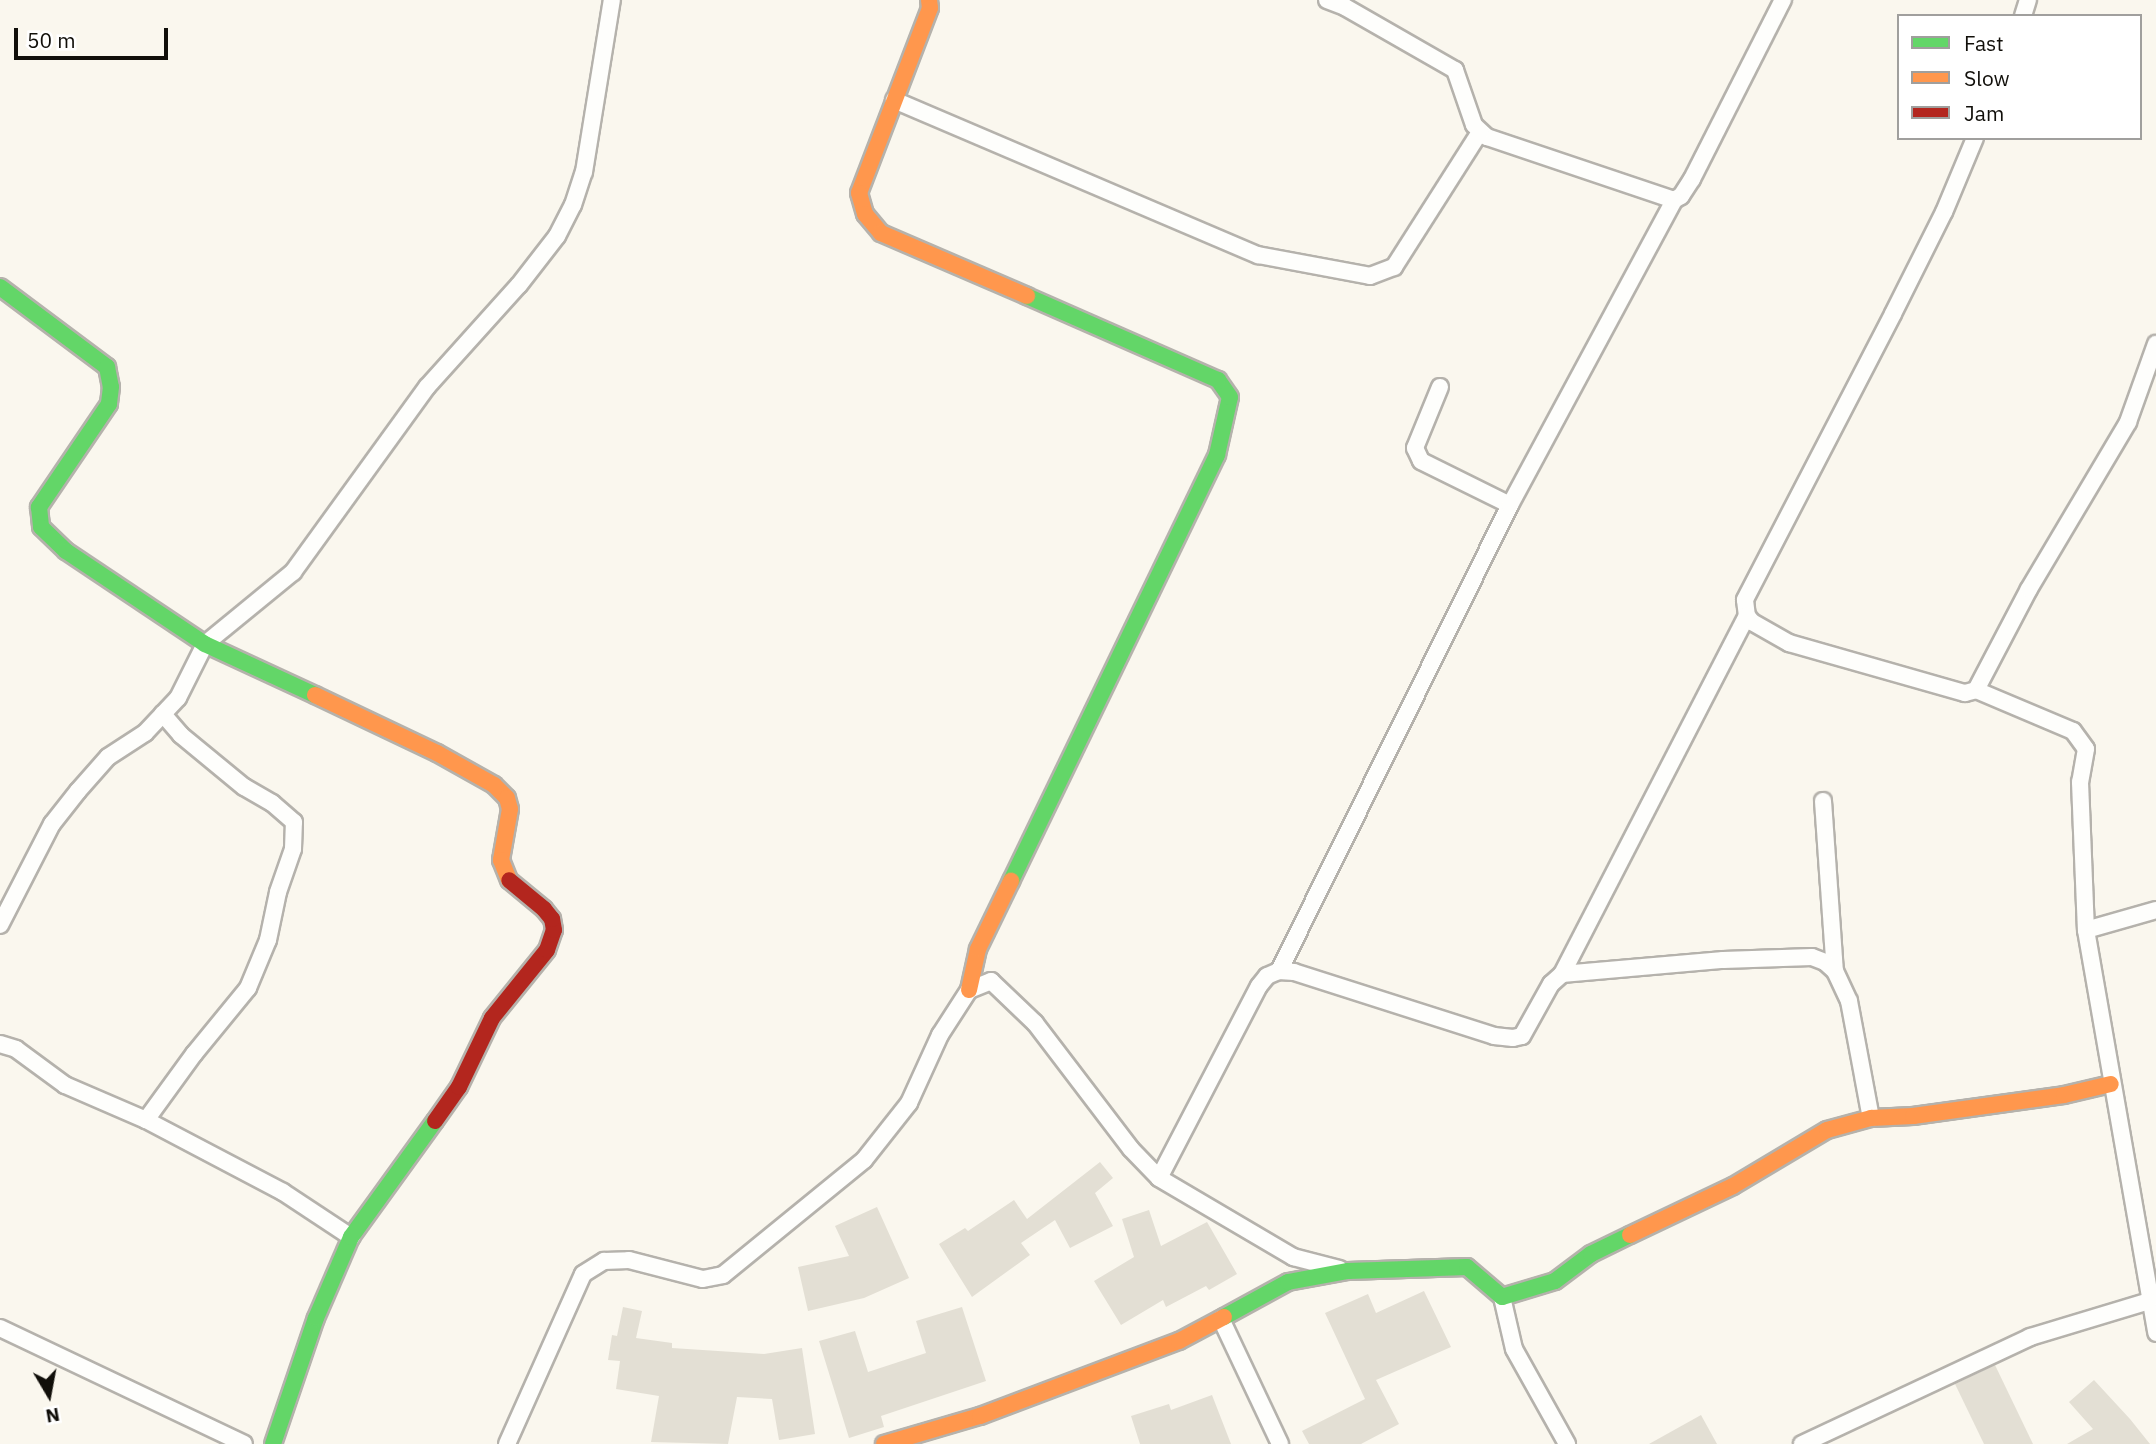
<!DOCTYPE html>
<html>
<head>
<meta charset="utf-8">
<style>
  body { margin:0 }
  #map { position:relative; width:2156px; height:1444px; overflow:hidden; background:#faf7ee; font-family:"IBM Plex Sans",sans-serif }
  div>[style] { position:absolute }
  .building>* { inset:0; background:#e3dfd4 }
  .roads { filter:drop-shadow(2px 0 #b5b2ac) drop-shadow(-2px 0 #b5b2ac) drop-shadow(0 2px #b5b2ac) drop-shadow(0 -2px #b5b2ac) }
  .street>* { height:16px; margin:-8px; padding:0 8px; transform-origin:8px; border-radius:8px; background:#fefefc }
  .fast>* { height:16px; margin:-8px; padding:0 8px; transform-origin:8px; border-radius:8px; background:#63d668 }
  .slow>* { height:16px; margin:-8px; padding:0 8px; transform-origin:8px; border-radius:8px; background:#ff974d }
  .jam>* { height:16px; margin:-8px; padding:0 8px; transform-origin:8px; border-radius:8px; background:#b3261e }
  span { translate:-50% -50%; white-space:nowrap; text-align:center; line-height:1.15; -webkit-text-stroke:5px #fff; paint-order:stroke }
  .legend { position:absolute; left:1897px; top:14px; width:245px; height:126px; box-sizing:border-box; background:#fff; border:2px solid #a09f9d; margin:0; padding:9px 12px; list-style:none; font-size:21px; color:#110f0a }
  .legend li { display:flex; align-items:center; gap:14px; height:35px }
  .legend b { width:35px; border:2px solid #a09f9d }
  .north { position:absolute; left:14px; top:1360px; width:70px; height:70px; -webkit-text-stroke:5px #fff; paint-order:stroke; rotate:170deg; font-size:19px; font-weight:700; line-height:28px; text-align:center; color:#110f0a }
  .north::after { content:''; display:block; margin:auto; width:24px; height:32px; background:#110f0a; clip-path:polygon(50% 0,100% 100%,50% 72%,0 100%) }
  .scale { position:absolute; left:14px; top:28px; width:154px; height:32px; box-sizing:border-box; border:4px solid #110f0a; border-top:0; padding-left:9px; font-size:21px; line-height:24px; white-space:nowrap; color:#110f0a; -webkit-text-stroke:5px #fff; paint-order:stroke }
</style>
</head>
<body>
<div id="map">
  <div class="building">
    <div style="clip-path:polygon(1100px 1162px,1113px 1178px,1095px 1193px,1113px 1226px,1070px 1248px,1055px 1220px,1021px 1243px,1030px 1255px,972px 1297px,939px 1244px,965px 1228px,968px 1231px,1014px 1200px,1027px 1219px)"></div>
    <div style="clip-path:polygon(877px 1207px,909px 1278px,864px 1298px,808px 1311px,798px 1267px,849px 1256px,835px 1226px)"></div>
    <div style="clip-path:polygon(1149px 1210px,1161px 1246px,1207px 1222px,1237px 1274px,1209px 1290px,1206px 1286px,1166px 1307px,1163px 1300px,1121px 1325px,1094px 1281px,1134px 1257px,1122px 1219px)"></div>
    <div style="clip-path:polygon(1424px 1291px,1451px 1347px,1376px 1380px,1399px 1424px,1361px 1444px,1309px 1444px,1302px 1431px,1365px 1399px,1325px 1313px,1368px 1294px,1376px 1313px)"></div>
    <div style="clip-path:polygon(623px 1307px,642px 1311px,636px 1338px,672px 1343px,672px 1348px,764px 1354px,802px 1348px,815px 1434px,779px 1440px,772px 1399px,737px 1397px,728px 1444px,651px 1442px,659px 1396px,616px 1389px,620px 1361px,608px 1360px,612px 1335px,617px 1336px)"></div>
    <div style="clip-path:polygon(962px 1307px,986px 1381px,881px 1416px,884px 1427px,849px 1438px,819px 1341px,855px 1331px,868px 1372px,926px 1353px,916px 1321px)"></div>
    <div style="clip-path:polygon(1995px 1365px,2033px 1444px,1984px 1444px,1955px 1384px)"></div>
    <div style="clip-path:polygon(2094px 1380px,2130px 1419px,2150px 1444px,2067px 1444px,2093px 1429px,2069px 1402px)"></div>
    <div style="clip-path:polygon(1212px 1395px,1231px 1444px,1140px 1444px,1131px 1416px,1169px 1404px,1171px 1410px)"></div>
    <div style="clip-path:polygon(1701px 1415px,1717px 1444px,1649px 1444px)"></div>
  </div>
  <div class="roads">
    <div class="street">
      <div style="left:1327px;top:0;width:19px;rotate:21deg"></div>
      <div style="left:1345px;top:7px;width:127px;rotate:29.8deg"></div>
      <div style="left:1455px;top:70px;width:58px;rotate:70.9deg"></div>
      <div style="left:1474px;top:125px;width:18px;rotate:43deg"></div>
      <div style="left:1487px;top:137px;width:197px;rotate:18.6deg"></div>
      <div style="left:1674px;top:200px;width:8px;rotate:-30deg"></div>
      <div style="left:1681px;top:196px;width:20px;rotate:-57deg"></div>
      <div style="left:1692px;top:179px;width:201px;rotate:-63.1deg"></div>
      <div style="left:2023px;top:16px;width:17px;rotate:-73deg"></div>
      <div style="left:894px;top:100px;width:396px;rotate:23.1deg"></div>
      <div style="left:1258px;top:255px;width:114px;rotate:10.6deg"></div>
      <div style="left:1370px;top:276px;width:26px;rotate:-21deg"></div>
      <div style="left:1394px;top:267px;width:160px;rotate:-57.5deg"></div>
      <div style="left:1975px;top:138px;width:80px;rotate:112.7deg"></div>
      <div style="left:1944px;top:212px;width:114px;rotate:116.6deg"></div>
      <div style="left:1893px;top:314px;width:322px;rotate:117.4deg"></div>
      <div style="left:1745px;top:600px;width:16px;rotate:83deg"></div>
      <div style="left:1747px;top:616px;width:8px;rotate:50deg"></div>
      <div style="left:1752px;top:622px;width:43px;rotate:29.6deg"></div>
      <div style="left:1789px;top:643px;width:183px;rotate:15.9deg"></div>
      <div style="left:1965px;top:693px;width:11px;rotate:-15deg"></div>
      <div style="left:1976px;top:690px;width:114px;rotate:-62.3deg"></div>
      <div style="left:2029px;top:589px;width:194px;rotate:-59.3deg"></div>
      <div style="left:2128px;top:422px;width:83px;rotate:-70.3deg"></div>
      <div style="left:1440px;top:387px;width:66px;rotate:112.3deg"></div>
      <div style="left:1415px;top:448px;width:14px;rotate:65deg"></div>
      <div style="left:1421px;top:461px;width:99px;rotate:26.3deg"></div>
      <div style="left:1976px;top:690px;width:105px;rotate:22.9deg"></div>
      <div style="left:2073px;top:731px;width:22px;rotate:54deg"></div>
      <div style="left:2086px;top:749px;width:34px;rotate:100deg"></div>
      <div style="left:2080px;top:782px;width:148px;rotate:87.7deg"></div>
      <div style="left:2086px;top:930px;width:409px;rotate:80.1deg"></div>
      <div style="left:1823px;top:801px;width:170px;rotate:86deg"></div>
      <div style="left:0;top:925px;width:114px;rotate:-62.8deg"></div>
      <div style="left:52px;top:824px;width:42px;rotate:-51.8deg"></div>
      <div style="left:78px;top:791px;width:45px;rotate:-48.6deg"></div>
      <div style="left:108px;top:757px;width:44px;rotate:-33deg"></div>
      <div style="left:145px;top:733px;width:48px;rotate:-46.7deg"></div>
      <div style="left:178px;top:698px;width:60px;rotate:-63.4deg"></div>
      <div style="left:205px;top:644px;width:114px;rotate:-39.3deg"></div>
      <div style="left:293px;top:572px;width:228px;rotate:-54.1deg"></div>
      <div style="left:427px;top:387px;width:137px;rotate:-48deg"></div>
      <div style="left:519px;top:285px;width:62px;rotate:-52.2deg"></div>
      <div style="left:557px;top:236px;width:35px;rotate:-63deg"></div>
      <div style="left:573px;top:205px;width:35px;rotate:-72deg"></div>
      <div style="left:584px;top:172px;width:174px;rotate:-80.8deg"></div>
      <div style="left:2086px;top:930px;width:73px;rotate:-15.9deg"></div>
      <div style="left:1279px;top:971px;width:520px;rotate:-63.63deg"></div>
      <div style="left:1510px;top:505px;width:346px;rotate:-61.7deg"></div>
      <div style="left:1562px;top:974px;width:403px;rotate:-62.7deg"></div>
      <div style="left:0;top:1044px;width:17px;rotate:17deg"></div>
      <div style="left:16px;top:1049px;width:61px;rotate:36.3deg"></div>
      <div style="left:65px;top:1085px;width:88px;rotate:23.4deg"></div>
      <div style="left:146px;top:1120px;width:155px;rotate:27.7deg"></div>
      <div style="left:283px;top:1192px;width:82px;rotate:33.5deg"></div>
      <div style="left:146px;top:1120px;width:82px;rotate:-54deg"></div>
      <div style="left:194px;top:1054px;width:85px;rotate:-50.7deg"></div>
      <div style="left:248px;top:988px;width:52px;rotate:-67.4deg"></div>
      <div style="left:268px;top:940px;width:49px;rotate:-78.2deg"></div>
      <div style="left:278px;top:892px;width:46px;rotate:-70.8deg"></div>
      <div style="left:293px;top:849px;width:27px;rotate:-88deg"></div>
      <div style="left:294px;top:822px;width:29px;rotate:-139deg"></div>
      <div style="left:272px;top:803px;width:32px;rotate:-150deg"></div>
      <div style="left:244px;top:787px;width:82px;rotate:-140.5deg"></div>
      <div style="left:181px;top:735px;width:28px;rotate:-131deg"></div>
      <div style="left:1159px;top:1178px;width:216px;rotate:-62.5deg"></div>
      <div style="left:1259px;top:986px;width:13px;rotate:-51deg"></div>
      <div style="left:1267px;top:976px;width:13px;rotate:-23deg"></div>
      <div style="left:1279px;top:971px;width:15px;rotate:4deg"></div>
      <div style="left:1294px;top:972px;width:210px;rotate:17.7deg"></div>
      <div style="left:1494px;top:1036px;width:19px;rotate:6deg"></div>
      <div style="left:1513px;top:1038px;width:9px;rotate:-13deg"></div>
      <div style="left:1522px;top:1036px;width:60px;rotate:-60.9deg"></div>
      <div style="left:1551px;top:984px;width:15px;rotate:-42deg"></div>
      <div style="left:1562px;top:974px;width:162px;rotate:-5deg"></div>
      <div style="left:1723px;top:960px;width:89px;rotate:-1.9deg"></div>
      <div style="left:1812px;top:957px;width:14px;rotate:21deg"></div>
      <div style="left:1825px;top:962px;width:13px;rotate:42deg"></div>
      <div style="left:1835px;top:971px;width:33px;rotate:65deg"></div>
      <div style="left:1849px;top:1001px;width:119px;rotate:79.4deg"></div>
      <div style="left:1502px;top:1297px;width:53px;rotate:77deg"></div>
      <div style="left:1514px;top:1349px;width:109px;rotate:60.8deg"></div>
      <div style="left:1221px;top:1319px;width:138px;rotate:64.7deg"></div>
      <div style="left:0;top:1328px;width:270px;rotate:25.4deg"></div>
      <div style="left:507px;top:1444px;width:186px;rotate:-65.9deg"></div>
      <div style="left:583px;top:1274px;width:25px;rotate:-32deg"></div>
      <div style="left:604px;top:1261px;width:25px;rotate:-2deg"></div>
      <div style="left:629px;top:1260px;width:76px;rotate:14.4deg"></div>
      <div style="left:703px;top:1279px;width:20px;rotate:-11deg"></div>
      <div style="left:723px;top:1275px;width:182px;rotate:-39.2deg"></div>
      <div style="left:864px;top:1160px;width:73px;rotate:-51.7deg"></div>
      <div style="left:909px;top:1103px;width:75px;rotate:-65.5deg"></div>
      <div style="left:940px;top:1035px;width:54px;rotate:-57.2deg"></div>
      <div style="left:969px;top:990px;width:24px;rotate:-22deg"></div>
      <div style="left:991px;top:981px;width:61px;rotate:43.7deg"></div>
      <div style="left:1035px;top:1023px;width:158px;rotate:52.7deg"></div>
      <div style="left:1131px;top:1149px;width:40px;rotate:46deg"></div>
      <div style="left:1159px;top:1178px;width:156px;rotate:30.5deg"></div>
      <div style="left:1293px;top:1257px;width:48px;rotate:14.6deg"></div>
      <div style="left:1802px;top:1444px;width:252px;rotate:-25.1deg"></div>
      <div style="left:2030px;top:1337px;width:124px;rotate:-16.8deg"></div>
    </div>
    <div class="fast">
      <div style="left:0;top:287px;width:134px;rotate:36.8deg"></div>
      <div style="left:107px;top:367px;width:20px;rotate:79deg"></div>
      <div style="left:111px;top:387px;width:17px;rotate:97deg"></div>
      <div style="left:109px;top:404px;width:125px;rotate:124.2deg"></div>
      <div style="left:39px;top:507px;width:20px;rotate:84deg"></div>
      <div style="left:41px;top:527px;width:35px;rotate:44deg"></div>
      <div style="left:66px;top:551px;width:167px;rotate:33.8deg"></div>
      <div style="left:205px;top:644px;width:121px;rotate:24.9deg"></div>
      <div style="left:1011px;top:881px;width:473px;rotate:-64.2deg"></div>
      <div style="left:1217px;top:455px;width:59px;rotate:-77.4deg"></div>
      <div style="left:1230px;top:397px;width:21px;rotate:-125deg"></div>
      <div style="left:1218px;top:380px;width:209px;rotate:-156.3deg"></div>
      <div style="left:1224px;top:1317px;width:73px;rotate:-28.7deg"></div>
      <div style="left:1288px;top:1282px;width:61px;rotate:-10.4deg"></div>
      <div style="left:1348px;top:1271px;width:119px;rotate:-1.9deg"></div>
      <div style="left:1467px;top:1267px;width:46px;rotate:40.6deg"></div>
      <div style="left:1502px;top:1297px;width:55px;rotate:-16.8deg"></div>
      <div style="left:1555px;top:1281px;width:45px;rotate:-36.9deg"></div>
      <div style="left:1591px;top:1254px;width:43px;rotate:-26deg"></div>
      <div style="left:273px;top:1444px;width:133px;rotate:-71.2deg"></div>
      <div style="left:316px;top:1318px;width:88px;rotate:-66.6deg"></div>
      <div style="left:351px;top:1237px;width:143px;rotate:-54.1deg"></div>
    </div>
    <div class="slow">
      <div style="left:929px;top:0;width:8px;rotate:83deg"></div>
      <div style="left:930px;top:8px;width:198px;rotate:111deg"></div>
      <div style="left:859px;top:193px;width:22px;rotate:74deg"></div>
      <div style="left:865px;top:214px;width:25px;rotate:50deg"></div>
      <div style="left:881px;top:233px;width:159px;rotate:23.3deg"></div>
      <div style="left:315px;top:695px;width:135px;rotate:25.4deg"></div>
      <div style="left:437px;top:753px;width:65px;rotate:29.3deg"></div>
      <div style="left:494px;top:785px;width:18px;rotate:45deg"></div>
      <div style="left:507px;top:798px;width:11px;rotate:75deg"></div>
      <div style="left:510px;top:809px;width:52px;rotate:100deg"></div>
      <div style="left:501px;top:860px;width:22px;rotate:68deg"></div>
      <div style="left:969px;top:990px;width:42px;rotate:-77.6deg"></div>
      <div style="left:978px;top:949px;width:76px;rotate:-64.1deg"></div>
      <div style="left:1630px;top:1235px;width:114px;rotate:-25.4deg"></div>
      <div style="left:1733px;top:1186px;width:109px;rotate:-30.8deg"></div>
      <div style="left:1827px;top:1130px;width:46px;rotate:-15.3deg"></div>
      <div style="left:1871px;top:1118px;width:42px;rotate:-2.7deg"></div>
      <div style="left:1913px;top:1116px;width:152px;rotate:-7.9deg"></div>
      <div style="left:2064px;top:1095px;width:48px;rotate:-13.2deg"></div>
      <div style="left:884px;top:1444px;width:100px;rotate:-16.3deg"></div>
      <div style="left:980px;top:1416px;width:213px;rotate:-20.7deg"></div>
      <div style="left:1179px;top:1341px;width:51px;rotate:-28.1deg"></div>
    </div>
    <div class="jam">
      <div style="left:435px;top:1121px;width:42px;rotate:-54.8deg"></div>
      <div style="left:459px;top:1087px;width:76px;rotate:-64.4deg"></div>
      <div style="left:492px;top:1018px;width:87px;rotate:-51deg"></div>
      <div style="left:547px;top:950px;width:21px;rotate:-71deg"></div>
      <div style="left:554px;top:930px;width:11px;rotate:-100deg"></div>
      <div style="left:552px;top:919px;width:13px;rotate:-129deg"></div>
      <div style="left:544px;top:909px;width:45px;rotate:-140.4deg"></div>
    </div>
  </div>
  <ul class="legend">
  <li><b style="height:9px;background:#63d668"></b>Fast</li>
  <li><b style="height:9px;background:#ff974d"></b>Slow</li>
  <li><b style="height:9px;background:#b3261e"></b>Jam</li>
  </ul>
  <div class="north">N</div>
  <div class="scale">50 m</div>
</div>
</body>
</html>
